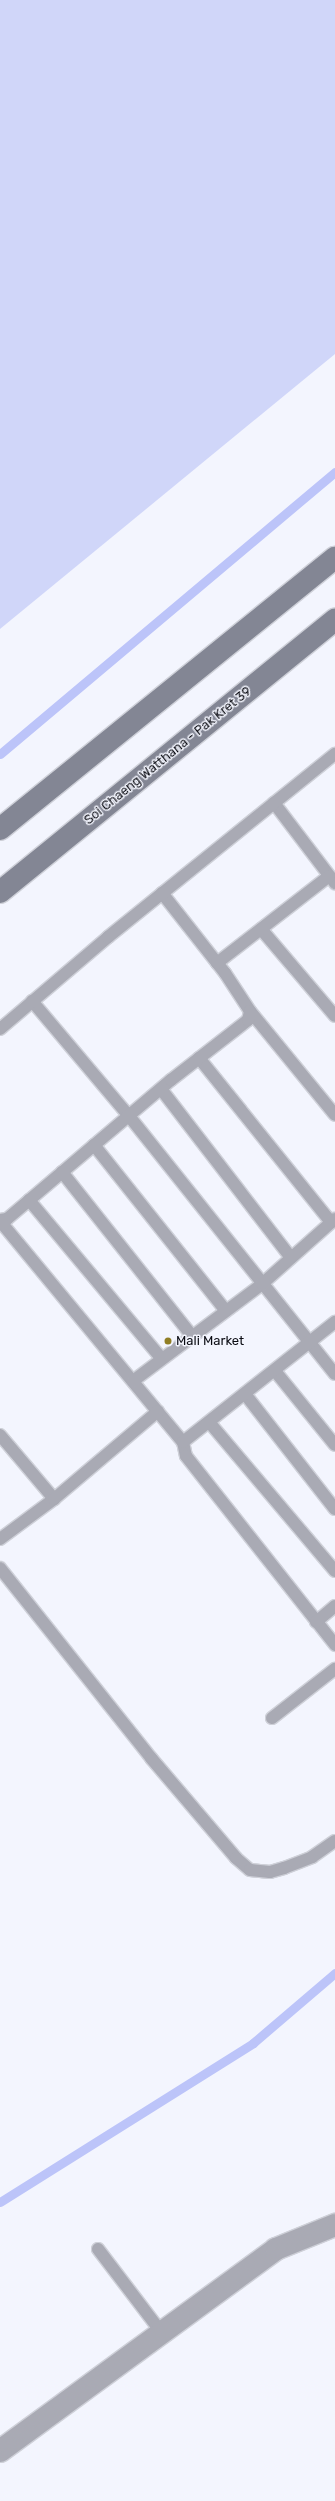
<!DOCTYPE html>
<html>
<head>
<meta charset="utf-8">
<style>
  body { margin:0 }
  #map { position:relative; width:335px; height:2501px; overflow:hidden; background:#f3f5fe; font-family:Rubik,sans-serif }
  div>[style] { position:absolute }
  .green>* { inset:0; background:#d0d6f9 }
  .stream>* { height:9px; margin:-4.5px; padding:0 4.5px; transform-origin:4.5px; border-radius:4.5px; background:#bcc4f9 }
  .roads { filter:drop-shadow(1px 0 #ced0d8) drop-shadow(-1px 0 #ced0d8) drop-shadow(0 1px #ced0d8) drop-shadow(0 -1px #ced0d8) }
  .service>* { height:12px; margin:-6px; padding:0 6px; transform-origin:6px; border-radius:6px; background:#a9aab4 }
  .minor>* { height:22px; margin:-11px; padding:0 11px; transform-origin:11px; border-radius:11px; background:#a9aab4 }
  .secondary>* { height:22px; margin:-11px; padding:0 11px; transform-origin:11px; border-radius:11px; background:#838694 }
  .dots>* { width:11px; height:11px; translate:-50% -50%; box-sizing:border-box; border:2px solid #f3f5fe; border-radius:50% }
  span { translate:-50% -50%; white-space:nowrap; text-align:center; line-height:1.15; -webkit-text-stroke:3px #f3f5fe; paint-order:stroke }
  .street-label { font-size:13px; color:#0b0c13 }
  .poi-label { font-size:13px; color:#0b0c13 }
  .left { translate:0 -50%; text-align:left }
</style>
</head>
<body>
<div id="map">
  <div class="green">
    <div style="clip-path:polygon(0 0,335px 0,335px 354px,0 629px)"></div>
  </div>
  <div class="stream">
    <div style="left:0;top:754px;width:438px;rotate:-40.1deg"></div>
    <div style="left:0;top:2202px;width:299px;rotate:-32.1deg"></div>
    <div style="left:253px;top:2043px;width:108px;rotate:-40.5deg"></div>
  </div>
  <div class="roads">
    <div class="service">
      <div style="left:274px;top:803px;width:101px;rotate:52.7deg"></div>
      <div style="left:162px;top:893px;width:102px;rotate:51.8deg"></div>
      <div style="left:225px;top:973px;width:45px;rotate:56.7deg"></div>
      <div style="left:250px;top:1011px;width:134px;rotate:50.7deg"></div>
      <div style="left:261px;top:929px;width:114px;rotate:49.6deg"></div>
      <div style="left:217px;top:963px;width:142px;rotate:-37.8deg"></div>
      <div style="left:32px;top:1001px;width:150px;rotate:49.9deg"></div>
      <div style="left:129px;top:1116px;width:330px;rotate:51.4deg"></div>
      <div style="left:0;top:1029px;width:142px;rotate:-40.4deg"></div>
      <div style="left:108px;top:937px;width:292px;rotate:-38.9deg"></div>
      <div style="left:199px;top:1058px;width:211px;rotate:51.2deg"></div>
      <div style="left:161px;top:1089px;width:213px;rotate:52.4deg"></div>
      <div style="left:94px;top:1145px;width:212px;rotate:51.5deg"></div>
      <div style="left:62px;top:1172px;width:209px;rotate:51.6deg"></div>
      <div style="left:29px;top:1200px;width:207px;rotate:50.1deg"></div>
      <div style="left:0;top:1220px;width:7px;rotate:-8deg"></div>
      <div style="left:7px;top:1219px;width:215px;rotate:-40.3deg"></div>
      <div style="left:171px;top:1080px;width:98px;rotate:-37.9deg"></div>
      <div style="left:248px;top:1020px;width:9px;rotate:-77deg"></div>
      <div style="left:0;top:1221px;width:287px;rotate:50.4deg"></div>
      <div style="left:183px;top:1442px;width:14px;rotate:78deg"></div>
      <div style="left:186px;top:1456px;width:241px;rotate:51.7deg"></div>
      <div style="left:275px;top:1371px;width:95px;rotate:51deg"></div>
      <div style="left:133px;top:1381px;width:161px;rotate:-36.9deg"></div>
      <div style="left:262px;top:1284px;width:98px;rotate:-41.7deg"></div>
      <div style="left:245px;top:1394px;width:146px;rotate:52deg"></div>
      <div style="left:209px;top:1422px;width:195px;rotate:49.8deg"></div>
      <div style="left:0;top:1435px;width:84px;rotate:49.8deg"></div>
      <div style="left:183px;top:1442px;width:194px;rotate:-38.3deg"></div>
      <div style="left:0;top:1539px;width:67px;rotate:-36.5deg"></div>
      <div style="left:54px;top:1499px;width:136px;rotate:-40.2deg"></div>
      <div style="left:0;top:1568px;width:243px;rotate:51.5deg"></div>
      <div style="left:151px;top:1758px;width:131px;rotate:49.6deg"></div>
      <div style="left:236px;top:1858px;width:18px;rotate:41deg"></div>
      <div style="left:250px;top:1870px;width:20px;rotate:6deg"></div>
      <div style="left:270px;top:1872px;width:15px;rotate:-16deg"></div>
      <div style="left:284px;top:1868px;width:30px;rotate:-21deg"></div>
      <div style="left:312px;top:1857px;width:28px;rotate:-35deg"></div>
      <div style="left:316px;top:1622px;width:25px;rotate:-40deg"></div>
      <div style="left:272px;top:1718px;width:80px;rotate:-37.9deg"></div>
      <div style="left:98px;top:2249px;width:106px;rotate:52.7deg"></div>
    </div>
    <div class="minor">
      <div style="left:0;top:2451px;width:342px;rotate:-36.2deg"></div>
      <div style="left:276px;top:2249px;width:64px;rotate:-22.1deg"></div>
    </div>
    <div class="secondary">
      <div style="left:0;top:829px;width:431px;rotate:-39deg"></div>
      <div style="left:0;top:892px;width:432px;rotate:-39.1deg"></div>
    </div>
  </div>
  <div class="dots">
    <div style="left:168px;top:1341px;background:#907e25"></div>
  </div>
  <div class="street-label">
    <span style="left:168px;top:756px;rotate:-39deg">Soi Chaeng Watthana - Pak Kret 39</span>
  </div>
  <div class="poi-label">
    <span class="left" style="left:176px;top:1341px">Mali Market</span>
  </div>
</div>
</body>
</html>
